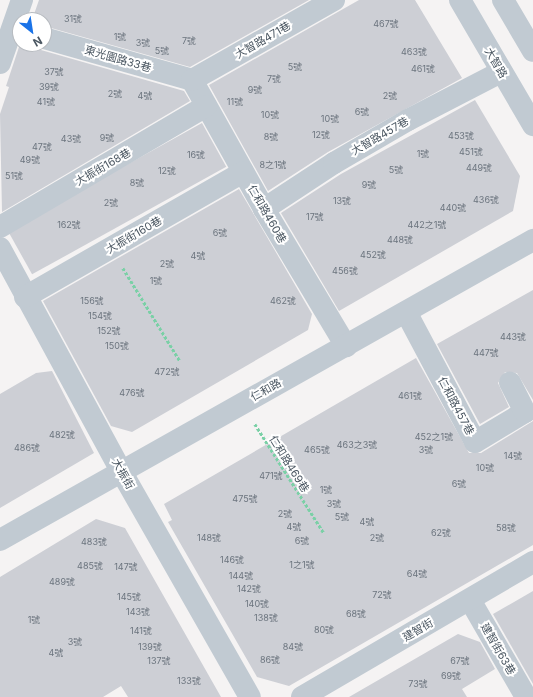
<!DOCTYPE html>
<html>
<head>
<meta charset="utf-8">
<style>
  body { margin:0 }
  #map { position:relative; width:533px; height:697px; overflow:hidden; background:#f5f3f3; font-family:Inter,"Noto Sans TC",sans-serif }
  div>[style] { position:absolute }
  .building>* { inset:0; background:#cdcfd5; transform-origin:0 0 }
  .path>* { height:2.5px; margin-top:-1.25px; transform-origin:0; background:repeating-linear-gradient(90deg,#7ad0a6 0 3px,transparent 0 5px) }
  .minor>* { height:22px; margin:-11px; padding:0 11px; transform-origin:11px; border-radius:11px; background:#c1cad2 }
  span { translate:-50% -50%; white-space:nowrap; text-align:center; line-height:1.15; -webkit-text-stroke:4px #fff; paint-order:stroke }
  .number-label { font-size:9px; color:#6b747e }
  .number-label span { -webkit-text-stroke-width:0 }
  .street-label { font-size:11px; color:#4a5661 }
  .north { position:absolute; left:12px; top:12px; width:40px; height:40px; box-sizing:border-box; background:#fff; border:1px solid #b7bbc0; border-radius:50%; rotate:150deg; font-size:11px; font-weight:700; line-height:16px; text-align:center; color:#4a5661 }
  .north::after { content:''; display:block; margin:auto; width:14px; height:18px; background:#1a73e8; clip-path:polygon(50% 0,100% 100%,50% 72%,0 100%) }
</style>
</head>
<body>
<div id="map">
  <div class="building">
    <div style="clip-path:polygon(39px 0,309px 0,190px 67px,44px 26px,44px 20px,32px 20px)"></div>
    <div style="clip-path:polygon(359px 0,415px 0,462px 78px,328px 152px,268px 191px,209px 85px)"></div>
    <div style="clip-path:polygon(20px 44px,33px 44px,41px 50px,184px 91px,190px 101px,2px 212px,0 114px,9px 87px,6px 86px)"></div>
    <div style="clip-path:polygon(475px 100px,520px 176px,513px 211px,339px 311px,281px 213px,341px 174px)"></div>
    <div style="left:202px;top:123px;width:50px;height:222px;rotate:61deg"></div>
    <div style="clip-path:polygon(239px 189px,312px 314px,308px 330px,132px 432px,111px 426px,43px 301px)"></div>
    <div style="clip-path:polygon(533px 290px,533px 400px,517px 373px,505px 372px,498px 383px,509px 407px,480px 424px,437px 344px)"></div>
    <div style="clip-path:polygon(416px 358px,469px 453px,481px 453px,533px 421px,533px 545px,289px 686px,257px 677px,168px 522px,172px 520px,164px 504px)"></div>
    <div style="clip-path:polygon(52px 371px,94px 453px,0 508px,0 394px,36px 373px)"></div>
    <div style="clip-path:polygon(96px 519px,125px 528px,221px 697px,128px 697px,121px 686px,103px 697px,0 697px,0 577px)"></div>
    <div style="clip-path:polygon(533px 591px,533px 684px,493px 614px)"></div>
    <div style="clip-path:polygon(458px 634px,480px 642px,495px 669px,462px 689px,467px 697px,349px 697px)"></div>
  </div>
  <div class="path">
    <div style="left:123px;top:268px;width:109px;rotate:58.5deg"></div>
    <div style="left:255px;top:424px;width:129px;rotate:57.7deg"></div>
  </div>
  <div class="minor">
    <div style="left:460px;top:0;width:145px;rotate:59.7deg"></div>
    <div style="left:503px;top:0;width:59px;rotate:59.5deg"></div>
    <div style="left:44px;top:38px;width:154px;rotate:15.8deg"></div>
    <div style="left:0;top:63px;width:67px;rotate:-70.8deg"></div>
    <div style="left:192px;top:80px;width:148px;rotate:60.8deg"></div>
    <div style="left:264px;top:209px;width:160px;rotate:59.1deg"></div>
    <div style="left:192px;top:80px;width:163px;rotate:-29.4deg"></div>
    <div style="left:264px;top:209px;width:84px;rotate:-33.3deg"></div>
    <div style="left:334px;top:163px;width:86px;rotate:-30.2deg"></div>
    <div style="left:408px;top:120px;width:105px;rotate:-27.3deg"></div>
    <div style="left:0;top:227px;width:239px;rotate:-30.4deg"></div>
    <div style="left:0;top:248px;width:254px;rotate:61.5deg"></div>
    <div style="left:121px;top:471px;width:260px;rotate:60.3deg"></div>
    <div style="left:25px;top:297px;width:251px;rotate:-29.8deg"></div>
    <div style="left:406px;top:312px;width:147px;rotate:62deg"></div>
    <div style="left:475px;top:442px;width:58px;rotate:-31deg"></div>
    <div style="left:525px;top:412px;width:33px;rotate:-117deg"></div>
    <div style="left:0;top:540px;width:612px;rotate:-29.37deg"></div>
    <div style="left:470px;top:600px;width:112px;rotate:60deg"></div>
    <div style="left:302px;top:697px;width:268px;rotate:-30.3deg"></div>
  </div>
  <div class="number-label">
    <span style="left:73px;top:19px">31號</span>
    <span style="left:386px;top:24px">467號</span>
    <span style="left:120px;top:37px">1號</span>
    <span style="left:189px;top:41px">7號</span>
    <span style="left:143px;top:43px">3號</span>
    <span style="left:162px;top:51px">5號</span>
    <span style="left:414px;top:52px">463號</span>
    <span style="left:295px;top:67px">5號</span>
    <span style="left:423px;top:69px">461號</span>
    <span style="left:54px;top:72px">37號</span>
    <span style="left:274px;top:79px">7號</span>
    <span style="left:49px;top:87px">39號</span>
    <span style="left:255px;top:90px">9號</span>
    <span style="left:115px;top:94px">2號</span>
    <span style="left:145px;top:96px">4號</span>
    <span style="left:390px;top:96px">2號</span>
    <span style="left:46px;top:102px">41號</span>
    <span style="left:235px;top:102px">11號</span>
    <span style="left:362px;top:112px">6號</span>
    <span style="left:270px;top:115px">10號</span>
    <span style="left:330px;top:119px">10號</span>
    <span style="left:321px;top:135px">12號</span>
    <span style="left:461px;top:136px">453號</span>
    <span style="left:271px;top:137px">8號</span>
    <span style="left:107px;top:138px">9號</span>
    <span style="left:71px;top:139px">43號</span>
    <span style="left:42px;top:147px">47號</span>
    <span style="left:471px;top:152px">451號</span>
    <span style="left:423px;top:154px">1號</span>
    <span style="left:196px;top:155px">16號</span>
    <span style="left:30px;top:160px">49號</span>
    <span style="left:273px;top:165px">8之1號</span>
    <span style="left:479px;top:168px">449號</span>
    <span style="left:396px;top:170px">5號</span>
    <span style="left:167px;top:171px">12號</span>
    <span style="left:14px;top:176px">51號</span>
    <span style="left:137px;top:183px">8號</span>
    <span style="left:369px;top:185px">9號</span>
    <span style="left:486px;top:200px">436號</span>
    <span style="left:342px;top:201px">13號</span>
    <span style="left:111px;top:203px">2號</span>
    <span style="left:453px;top:208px">440號</span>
    <span style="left:315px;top:217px">17號</span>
    <span style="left:69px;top:225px">162號</span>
    <span style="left:427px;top:225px">442之1號</span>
    <span style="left:220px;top:233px">6號</span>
    <span style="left:400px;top:240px">448號</span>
    <span style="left:373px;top:255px">452號</span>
    <span style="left:198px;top:256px">4號</span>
    <span style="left:167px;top:264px">2號</span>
    <span style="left:345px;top:271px">456號</span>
    <span style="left:156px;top:281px">1號</span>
    <span style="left:92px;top:301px">156號</span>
    <span style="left:283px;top:301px">462號</span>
    <span style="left:100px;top:316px">154號</span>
    <span style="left:109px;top:331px">152號</span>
    <span style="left:513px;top:337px">443號</span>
    <span style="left:117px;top:346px">150號</span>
    <span style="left:486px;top:353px">447號</span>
    <span style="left:167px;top:372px">472號</span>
    <span style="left:132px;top:393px">476號</span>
    <span style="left:410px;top:396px">461號</span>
    <span style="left:62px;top:435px">482號</span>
    <span style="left:434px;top:437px">452之1號</span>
    <span style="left:357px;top:445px">463之3號</span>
    <span style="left:27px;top:448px">486號</span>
    <span style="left:317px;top:450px">465號</span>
    <span style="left:426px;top:450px">3號</span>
    <span style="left:513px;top:456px">14號</span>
    <span style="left:485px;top:468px">10號</span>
    <span style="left:271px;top:476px">471號</span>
    <span style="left:459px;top:484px">6號</span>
    <span style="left:326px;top:490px">1號</span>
    <span style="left:245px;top:499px">475號</span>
    <span style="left:334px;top:504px">3號</span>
    <span style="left:285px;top:514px">2號</span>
    <span style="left:342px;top:517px">5號</span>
    <span style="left:367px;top:522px">4號</span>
    <span style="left:294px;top:527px">4號</span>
    <span style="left:506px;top:528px">58號</span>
    <span style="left:441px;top:533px">62號</span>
    <span style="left:209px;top:538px">148號</span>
    <span style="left:377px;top:538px">2號</span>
    <span style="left:302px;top:541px">6號</span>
    <span style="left:94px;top:542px">483號</span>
    <span style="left:232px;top:560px">146號</span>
    <span style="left:302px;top:565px">1之1號</span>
    <span style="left:90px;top:566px">485號</span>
    <span style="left:126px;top:567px">147號</span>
    <span style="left:417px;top:574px">64號</span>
    <span style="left:241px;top:576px">144號</span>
    <span style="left:62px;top:582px">489號</span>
    <span style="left:249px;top:589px">142號</span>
    <span style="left:382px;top:595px">72號</span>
    <span style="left:129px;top:597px">145號</span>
    <span style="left:257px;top:604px">140號</span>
    <span style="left:138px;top:612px">143號</span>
    <span style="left:356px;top:614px">68號</span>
    <span style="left:266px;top:618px">138號</span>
    <span style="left:34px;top:620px">1號</span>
    <span style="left:324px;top:630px">80號</span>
    <span style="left:141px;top:631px">141號</span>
    <span style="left:75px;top:642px">3號</span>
    <span style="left:150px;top:647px">139號</span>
    <span style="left:293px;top:647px">84號</span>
    <span style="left:56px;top:653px">4號</span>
    <span style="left:270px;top:660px">86號</span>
    <span style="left:159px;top:661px">137號</span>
    <span style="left:460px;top:661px">67號</span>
    <span style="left:451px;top:676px">69號</span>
    <span style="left:189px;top:681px">133號</span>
    <span style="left:418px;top:684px">73號</span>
  </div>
  <div class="street-label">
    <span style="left:263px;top:40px;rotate:-30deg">大智路471巷</span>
    <span style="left:118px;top:59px;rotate:16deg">東光園路33巷</span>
    <span style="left:496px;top:63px;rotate:60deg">大智路</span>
    <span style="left:380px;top:136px;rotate:-30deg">大智路457巷</span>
    <span style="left:103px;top:167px;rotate:-30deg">大振街168巷</span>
    <span style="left:267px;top:214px;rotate:60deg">仁和路460巷</span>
    <span style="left:134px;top:235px;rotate:-30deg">大振街160巷</span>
    <span style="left:266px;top:390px;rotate:-29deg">仁和路</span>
    <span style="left:456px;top:406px;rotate:62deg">仁和路457巷</span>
    <span style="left:289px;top:464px;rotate:58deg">仁和路469巷</span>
    <span style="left:123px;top:474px;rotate:61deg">大振街</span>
    <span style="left:418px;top:630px;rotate:-30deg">建智街</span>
    <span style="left:498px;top:649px;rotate:60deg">建智街63巷</span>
  </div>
  <div class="north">N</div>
</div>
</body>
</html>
